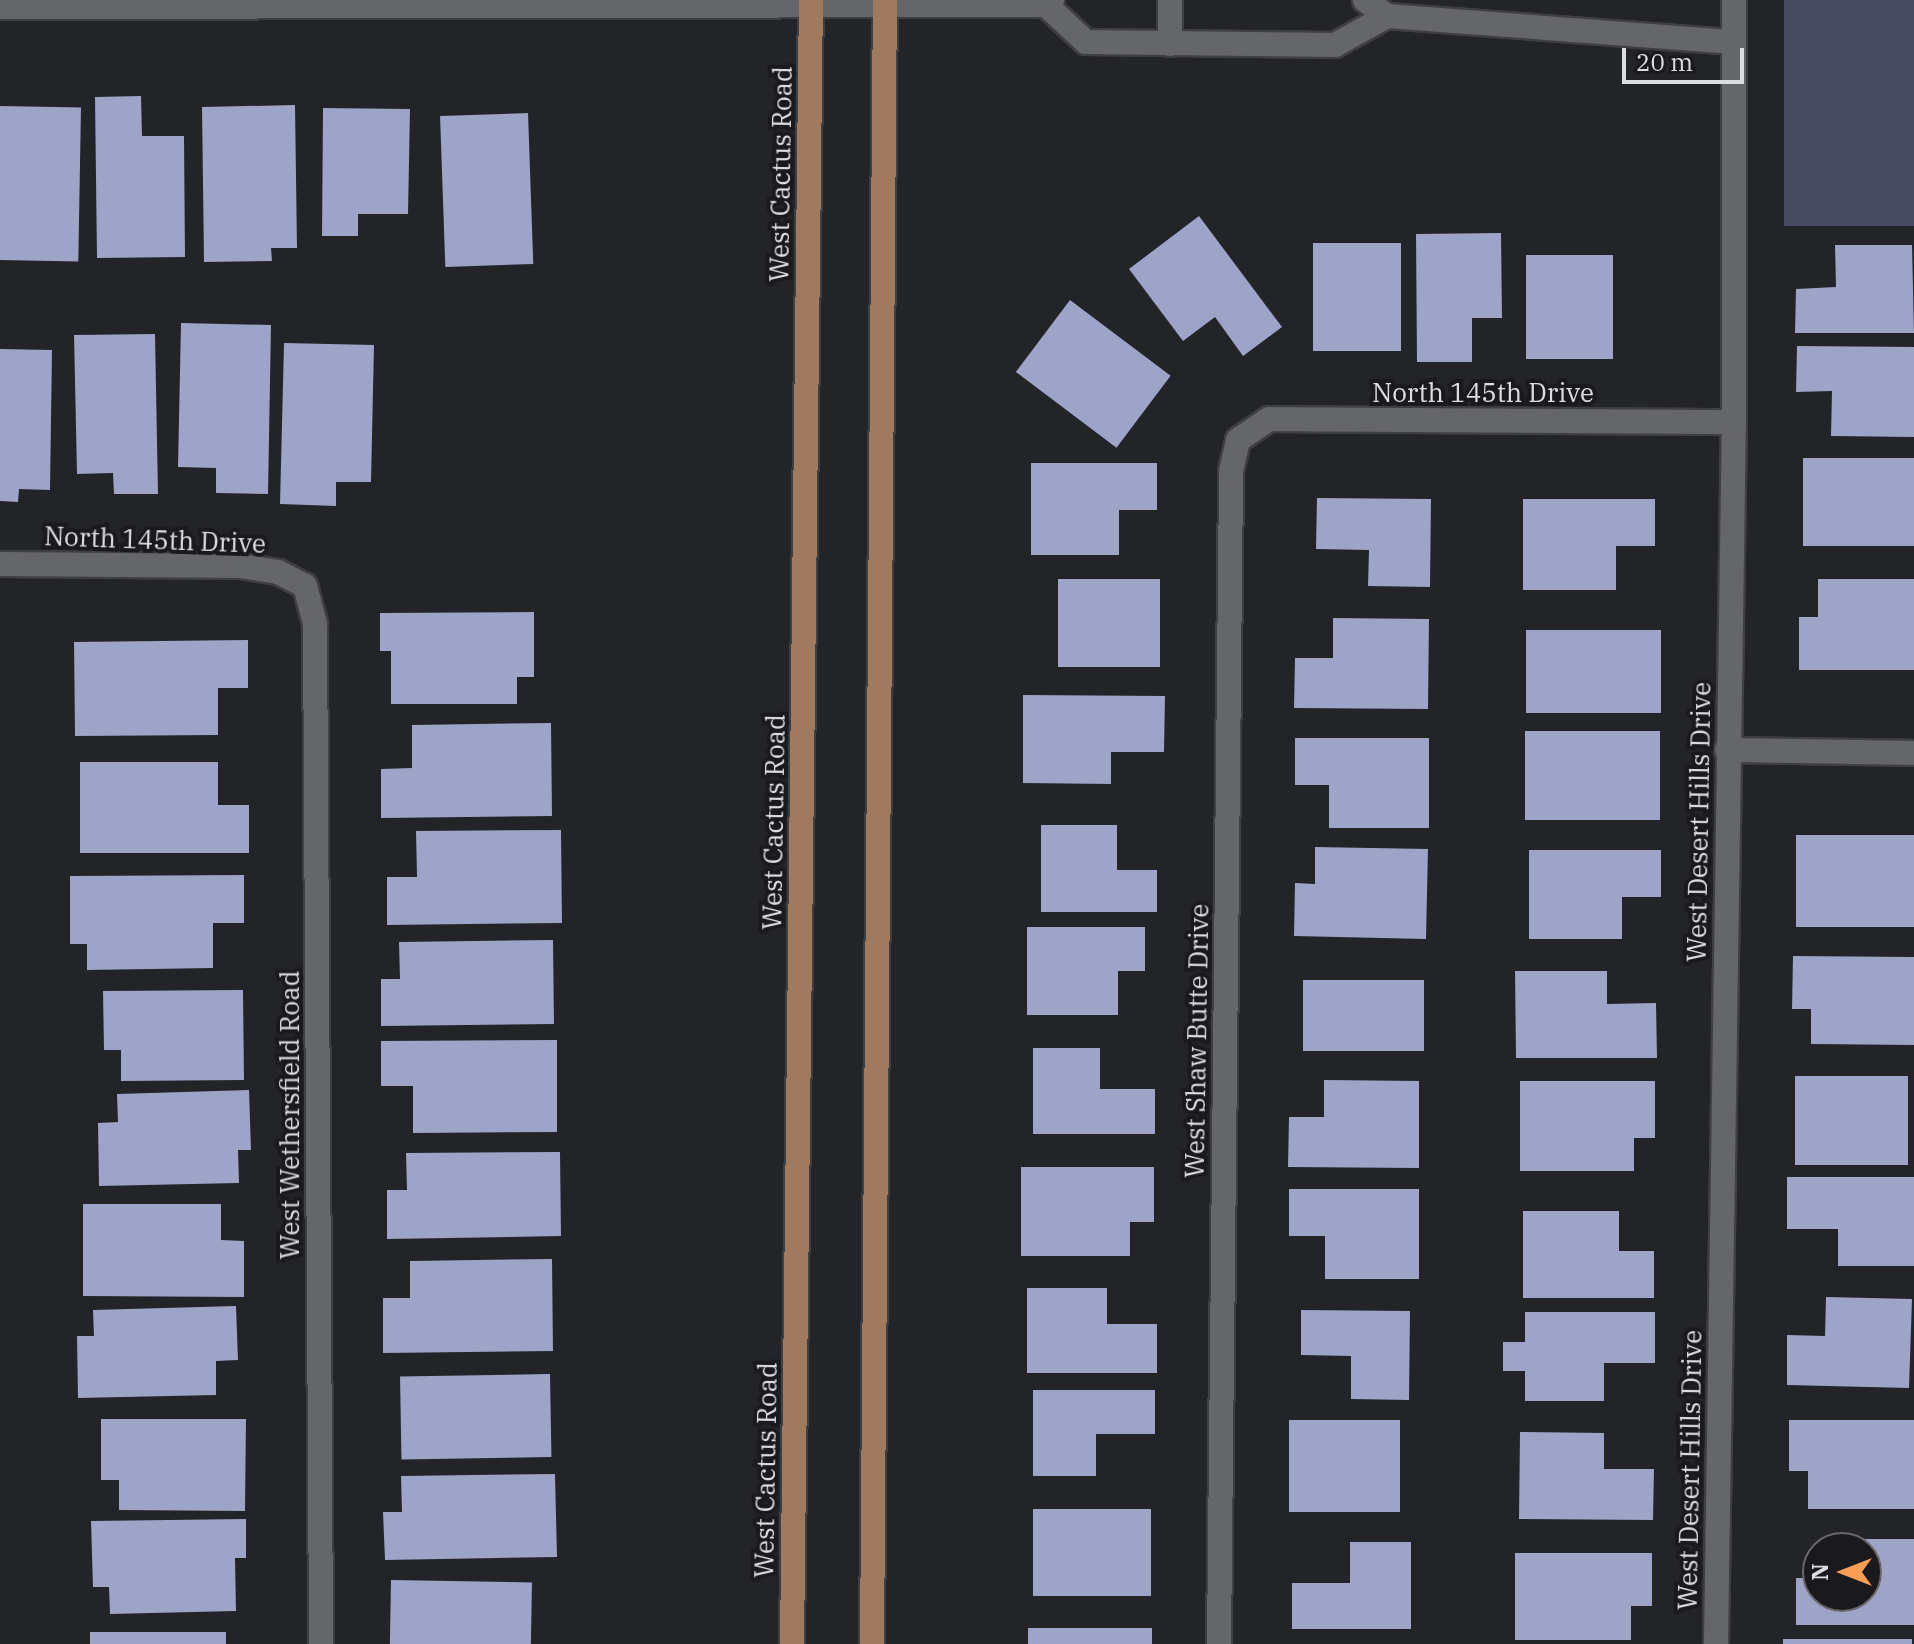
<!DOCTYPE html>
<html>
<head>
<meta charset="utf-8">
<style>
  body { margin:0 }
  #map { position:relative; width:1914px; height:1644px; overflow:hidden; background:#232427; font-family:"IBM Plex Serif",serif }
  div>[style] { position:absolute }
  .green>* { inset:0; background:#484a61; transform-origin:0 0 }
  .building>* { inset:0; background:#9ea3c8; transform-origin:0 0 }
  .roads { filter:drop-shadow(2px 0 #3e3f42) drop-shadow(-2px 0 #3e3f42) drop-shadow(0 2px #3e3f42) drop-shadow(0 -2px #3e3f42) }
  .minor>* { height:24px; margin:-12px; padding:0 12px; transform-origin:12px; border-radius:12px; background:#65666a }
  .major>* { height:24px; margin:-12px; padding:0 12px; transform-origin:12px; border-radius:12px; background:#a07a5e }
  span { translate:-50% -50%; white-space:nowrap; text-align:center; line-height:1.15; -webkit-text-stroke:8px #1a1a1e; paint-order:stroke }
  .street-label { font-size:26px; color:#dcdddf }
  .north { position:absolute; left:1802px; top:1532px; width:80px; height:80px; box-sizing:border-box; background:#1a1a1e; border:2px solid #68686b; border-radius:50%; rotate:270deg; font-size:22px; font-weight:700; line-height:32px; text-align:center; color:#dcdddf }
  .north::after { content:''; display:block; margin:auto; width:28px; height:36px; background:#fc9d53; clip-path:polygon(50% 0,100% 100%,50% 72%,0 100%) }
  .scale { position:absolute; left:1622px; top:48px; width:122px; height:36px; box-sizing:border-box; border:4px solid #dcdddf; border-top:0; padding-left:10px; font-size:24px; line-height:28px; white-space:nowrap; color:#dcdddf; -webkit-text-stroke:6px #1a1a1e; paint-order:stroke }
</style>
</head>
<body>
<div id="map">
  <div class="green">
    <div style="left:1784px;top:0;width:130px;height:226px"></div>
  </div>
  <div class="building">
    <div style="clip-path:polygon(141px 96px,142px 136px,184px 136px,185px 257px,97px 258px,95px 97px)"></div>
    <div style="clip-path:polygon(295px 105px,297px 248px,271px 248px,272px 261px,204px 262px,202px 107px)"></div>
    <div style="left:0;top:106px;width:81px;height:154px;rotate:1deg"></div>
    <div style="clip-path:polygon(323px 108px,410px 109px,408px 214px,358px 214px,358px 236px,322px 236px)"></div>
    <div style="left:528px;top:113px;width:151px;height:88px;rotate:88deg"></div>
    <div style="clip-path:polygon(1199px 216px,1282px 327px,1243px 356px,1215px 317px,1183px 341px,1129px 269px)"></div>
    <div style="clip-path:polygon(1501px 233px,1502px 318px,1472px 318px,1472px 362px,1417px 362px,1416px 234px)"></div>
    <div style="left:1313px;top:243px;width:88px;height:108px"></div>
    <div style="clip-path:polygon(1835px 245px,1912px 245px,1914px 333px,1795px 333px,1796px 289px,1836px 287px)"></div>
    <div style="left:1526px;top:255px;width:87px;height:104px"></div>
    <div style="left:1070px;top:300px;width:126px;height:90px;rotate:37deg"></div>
    <div style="clip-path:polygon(181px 323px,271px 325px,268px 494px,216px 493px,216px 468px,178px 467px)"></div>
    <div style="clip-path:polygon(155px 334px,158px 494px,114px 494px,113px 473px,77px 474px,74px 335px)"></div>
    <div style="clip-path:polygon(284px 343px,374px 345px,371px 482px,336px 482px,336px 506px,280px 504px)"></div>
    <div style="clip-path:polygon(1797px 346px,1914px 347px,1914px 437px,1831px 436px,1832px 391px,1796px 392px)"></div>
    <div style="clip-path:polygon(0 349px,52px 350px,50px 490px,19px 489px,18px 502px,0 501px)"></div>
    <div style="left:1803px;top:458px;width:111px;height:88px"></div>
    <div style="clip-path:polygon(1031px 463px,1157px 463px,1157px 510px,1119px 510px,1119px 555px,1031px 555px)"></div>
    <div style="clip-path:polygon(1317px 498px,1431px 499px,1430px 587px,1368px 586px,1369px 550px,1316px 549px)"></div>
    <div style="clip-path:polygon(1523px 499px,1655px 499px,1655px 546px,1616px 546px,1616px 590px,1523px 590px)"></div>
    <div style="left:1058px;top:579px;width:102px;height:88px"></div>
    <div style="clip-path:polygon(1818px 579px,1914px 579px,1914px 670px,1799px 670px,1799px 617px,1818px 617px)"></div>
    <div style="clip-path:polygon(534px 612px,534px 677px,517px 677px,517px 704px,391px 704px,391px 651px,380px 651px,380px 613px)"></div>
    <div style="clip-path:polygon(1333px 618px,1429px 619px,1428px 709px,1294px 708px,1295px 658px,1333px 658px)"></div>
    <div style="left:1526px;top:630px;width:135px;height:83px"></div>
    <div style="clip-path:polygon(248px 640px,248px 688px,218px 688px,218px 735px,75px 736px,74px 642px)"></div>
    <div style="clip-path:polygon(1023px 695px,1165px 696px,1164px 752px,1111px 752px,1111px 784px,1023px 783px)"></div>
    <div style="clip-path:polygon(551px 723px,552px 816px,381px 818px,381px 769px,412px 768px,412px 725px)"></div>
    <div style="left:1525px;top:731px;width:135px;height:89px"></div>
    <div style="clip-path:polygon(1295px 738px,1429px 738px,1429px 828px,1329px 828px,1329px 785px,1295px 785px)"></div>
    <div style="clip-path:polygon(80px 762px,218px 762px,218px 805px,249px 805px,249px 853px,80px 853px)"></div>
    <div style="clip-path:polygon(1041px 825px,1117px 825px,1117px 870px,1157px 870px,1157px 912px,1041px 912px)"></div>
    <div style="clip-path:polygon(561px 830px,562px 923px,387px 925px,387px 877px,417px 877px,416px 831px)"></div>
    <div style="left:1796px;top:835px;width:118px;height:92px"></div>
    <div style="clip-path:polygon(1315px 847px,1428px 849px,1426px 939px,1294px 936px,1295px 883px,1315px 884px)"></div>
    <div style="clip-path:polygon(1529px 850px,1661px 850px,1661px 897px,1622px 897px,1622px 939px,1529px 939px)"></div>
    <div style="clip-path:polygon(244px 875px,244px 923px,213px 923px,213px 968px,87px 970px,87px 944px,70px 944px,70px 876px)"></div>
    <div style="clip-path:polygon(1027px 927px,1145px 927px,1145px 971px,1118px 971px,1118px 1015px,1027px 1015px)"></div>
    <div style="clip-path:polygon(553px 940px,554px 1024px,381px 1026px,381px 979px,400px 979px,399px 942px)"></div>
    <div style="clip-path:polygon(1793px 956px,1914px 957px,1914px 1045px,1811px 1044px,1811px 1009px,1792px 1009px)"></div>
    <div style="clip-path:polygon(1515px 971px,1607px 971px,1607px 1004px,1656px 1003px,1657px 1058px,1516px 1058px)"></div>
    <div style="left:1303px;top:980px;width:121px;height:71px"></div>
    <div style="clip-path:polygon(243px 990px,244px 1080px,121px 1081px,121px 1050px,104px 1050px,103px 991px)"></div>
    <div style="clip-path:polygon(557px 1040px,557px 1132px,413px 1133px,413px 1086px,381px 1086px,381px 1041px)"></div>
    <div style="clip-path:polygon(1033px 1048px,1100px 1048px,1100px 1089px,1155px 1089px,1155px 1134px,1033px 1134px)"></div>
    <div style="left:1795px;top:1076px;width:113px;height:89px"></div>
    <div style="clip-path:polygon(1324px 1080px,1419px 1081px,1419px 1168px,1288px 1167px,1289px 1117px,1324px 1117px)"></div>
    <div style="clip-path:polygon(1520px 1081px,1655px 1081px,1655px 1138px,1634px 1138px,1634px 1171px,1520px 1171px)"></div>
    <div style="clip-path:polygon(249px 1090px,251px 1150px,238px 1150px,239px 1183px,99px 1186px,98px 1123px,118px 1122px,117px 1094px)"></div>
    <div style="clip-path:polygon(560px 1152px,561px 1236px,387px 1239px,387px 1190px,407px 1190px,406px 1153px)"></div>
    <div style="clip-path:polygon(1021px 1167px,1154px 1167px,1154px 1222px,1130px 1222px,1130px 1256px,1021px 1256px)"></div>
    <div style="clip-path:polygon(1787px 1177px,1914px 1177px,1914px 1266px,1838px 1266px,1838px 1229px,1787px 1229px)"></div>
    <div style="clip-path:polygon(1289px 1189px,1419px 1189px,1419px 1279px,1325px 1279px,1325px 1236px,1289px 1236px)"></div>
    <div style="clip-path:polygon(83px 1204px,221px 1204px,221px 1240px,244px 1241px,244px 1297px,83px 1296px)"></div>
    <div style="clip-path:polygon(1523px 1211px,1619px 1211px,1619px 1251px,1654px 1251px,1654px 1298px,1523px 1298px)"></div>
    <div style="clip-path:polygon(552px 1259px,553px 1351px,383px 1353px,383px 1298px,410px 1298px,410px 1261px)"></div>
    <div style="clip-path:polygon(1027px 1288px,1107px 1288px,1107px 1324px,1157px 1324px,1157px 1373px,1027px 1373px)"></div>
    <div style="clip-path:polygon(1826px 1297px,1912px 1299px,1909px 1388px,1787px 1385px,1787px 1335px,1825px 1336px)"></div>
    <div style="clip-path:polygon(236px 1306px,238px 1360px,216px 1361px,216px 1395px,78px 1398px,77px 1336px,94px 1336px,93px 1310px)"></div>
    <div style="clip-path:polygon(1301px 1310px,1410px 1311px,1409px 1400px,1351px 1399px,1351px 1356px,1301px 1355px)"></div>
    <div style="clip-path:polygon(1525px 1312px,1655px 1312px,1655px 1363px,1604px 1363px,1604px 1401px,1525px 1401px,1525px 1371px,1503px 1371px,1503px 1342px,1525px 1342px)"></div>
    <div style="left:550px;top:1374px;width:83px;height:150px;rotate:89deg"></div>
    <div style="clip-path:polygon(1033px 1390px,1155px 1390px,1155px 1434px,1096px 1434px,1096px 1476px,1033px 1476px)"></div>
    <div style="clip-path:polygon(101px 1419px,246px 1419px,245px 1511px,119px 1510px,119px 1480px,101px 1480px)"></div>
    <div style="left:1289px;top:1420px;width:111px;height:92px"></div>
    <div style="clip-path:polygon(1789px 1420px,1914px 1420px,1914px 1509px,1808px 1509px,1808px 1471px,1789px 1471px)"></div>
    <div style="clip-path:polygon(1520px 1432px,1604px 1433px,1604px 1469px,1654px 1469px,1653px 1520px,1519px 1519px)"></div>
    <div style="clip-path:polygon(555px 1474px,557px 1557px,385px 1560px,383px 1512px,402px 1512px,401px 1476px)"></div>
    <div style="left:1033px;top:1509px;width:118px;height:87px"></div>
    <div style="clip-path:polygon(246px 1519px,246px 1558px,235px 1558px,236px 1611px,110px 1614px,109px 1587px,93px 1587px,91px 1521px)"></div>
    <div style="clip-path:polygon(1850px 1539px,1914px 1539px,1914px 1625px,1796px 1625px,1796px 1578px,1818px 1578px,1818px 1596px,1866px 1596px,1866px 1548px,1850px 1548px)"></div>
    <div style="clip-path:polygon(1350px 1542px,1411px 1542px,1411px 1629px,1292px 1629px,1292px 1583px,1350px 1583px)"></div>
    <div style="clip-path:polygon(1515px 1553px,1652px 1553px,1652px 1606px,1631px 1606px,1631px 1640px,1515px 1640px)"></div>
    <div style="left:391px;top:1580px;width:141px;height:64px;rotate:1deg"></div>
    <div style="left:1028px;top:1628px;width:124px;height:16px"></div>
    <div style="left:226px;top:1632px;width:12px;height:136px;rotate:90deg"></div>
    <div style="left:1783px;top:1639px;width:129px;height:5px"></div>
  </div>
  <div class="roads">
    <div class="minor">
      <div style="left:1365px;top:0;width:27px;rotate:36deg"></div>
      <div style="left:1046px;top:5px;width:54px;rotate:42.8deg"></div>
      <div style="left:1086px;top:42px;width:249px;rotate:0.7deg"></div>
      <div style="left:1335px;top:45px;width:60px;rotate:-29.1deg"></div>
      <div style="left:1387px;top:16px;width:348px;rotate:4.3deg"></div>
      <div style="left:0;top:7px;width:1046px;rotate:-0.11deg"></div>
      <div style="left:1046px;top:5px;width:8px;rotate:-40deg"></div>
      <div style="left:1170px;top:44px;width:44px;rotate:-90deg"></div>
      <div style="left:0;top:564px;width:240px;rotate:0.5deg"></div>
      <div style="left:240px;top:566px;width:38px;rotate:9deg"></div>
      <div style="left:278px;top:572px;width:30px;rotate:27deg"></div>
      <div style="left:305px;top:586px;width:39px;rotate:75deg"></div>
      <div style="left:315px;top:624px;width:1020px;rotate:89.66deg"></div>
      <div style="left:1727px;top:750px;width:187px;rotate:0.9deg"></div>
      <div style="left:1219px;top:1644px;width:1173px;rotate:-89.41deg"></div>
      <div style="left:1231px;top:471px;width:32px;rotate:-77deg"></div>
      <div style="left:1238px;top:440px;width:37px;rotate:-34deg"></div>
      <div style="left:1269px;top:419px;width:465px;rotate:0.4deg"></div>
      <div style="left:1716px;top:1644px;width:1222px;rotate:-89.16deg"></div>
      <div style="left:1734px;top:422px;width:422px;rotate:-90deg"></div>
    </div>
    <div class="major">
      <div style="left:792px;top:1644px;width:1644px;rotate:-89.34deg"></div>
      <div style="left:872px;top:1644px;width:1644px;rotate:-89.55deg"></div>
    </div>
  </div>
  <div class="street-label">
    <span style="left:781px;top:174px;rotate:-89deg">West Cactus Road</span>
    <span style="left:1483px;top:393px">North 145th Drive</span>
    <span style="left:155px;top:540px;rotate:2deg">North 145th Drive</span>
    <span style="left:774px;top:822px;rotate:-89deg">West Cactus Road</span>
    <span style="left:1699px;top:822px;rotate:-89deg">West Desert Hills Drive</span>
    <span style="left:1197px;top:1041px;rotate:-89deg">West Shaw Butte Drive</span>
    <span style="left:290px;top:1115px;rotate:-90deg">West Wethersfield Road</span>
    <span style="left:766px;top:1470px;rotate:-89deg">West Cactus Road</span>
    <span style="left:1690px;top:1470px;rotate:-89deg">West Desert Hills Drive</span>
  </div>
  <div class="north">N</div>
  <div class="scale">20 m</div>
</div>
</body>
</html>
